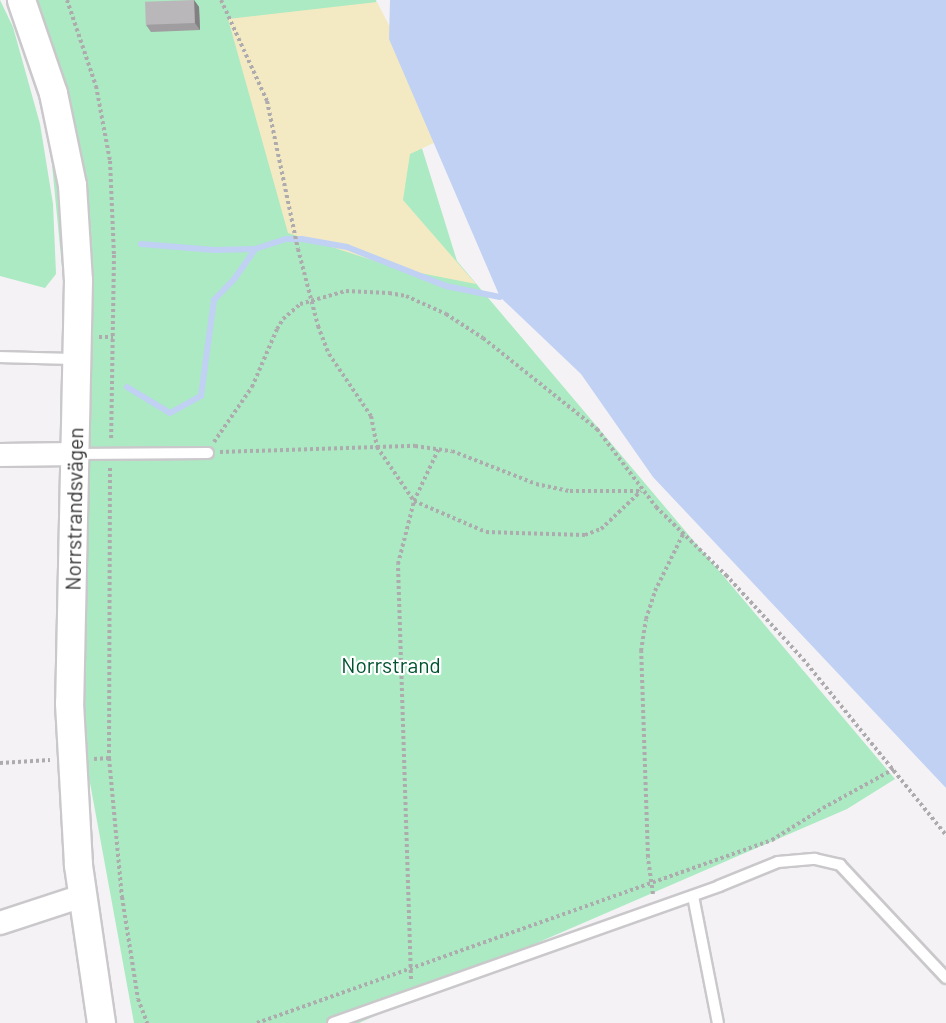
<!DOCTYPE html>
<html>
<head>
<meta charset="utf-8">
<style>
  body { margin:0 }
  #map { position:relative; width:946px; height:1023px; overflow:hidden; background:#f4f2f5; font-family:Barlow,sans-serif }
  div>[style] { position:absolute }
  .green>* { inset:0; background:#abeac2 }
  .sand>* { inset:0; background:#f3eac4 }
  .water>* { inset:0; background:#c0d1f3 }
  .stream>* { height:6px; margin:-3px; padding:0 3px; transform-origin:3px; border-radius:3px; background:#c0d1f3 }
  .path>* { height:4px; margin-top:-2px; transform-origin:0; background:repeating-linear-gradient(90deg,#adabad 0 3px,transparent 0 6px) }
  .roads { filter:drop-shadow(2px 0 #cac8cb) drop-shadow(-2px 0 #cac8cb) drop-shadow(0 2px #cac8cb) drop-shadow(0 -2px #cac8cb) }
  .service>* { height:10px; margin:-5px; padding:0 5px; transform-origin:5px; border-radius:5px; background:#fff }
  .minor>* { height:22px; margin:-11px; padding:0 11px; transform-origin:11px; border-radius:11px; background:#fff }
  .tertiary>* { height:27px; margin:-13.5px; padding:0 13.5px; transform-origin:13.5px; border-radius:13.5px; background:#fff }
  .wall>* { inset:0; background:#9f9da0 }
  .shaded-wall>* { inset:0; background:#828082 }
  .building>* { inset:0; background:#b9b7ba; transform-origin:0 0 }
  span { translate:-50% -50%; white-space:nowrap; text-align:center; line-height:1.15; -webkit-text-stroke:4.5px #fff; paint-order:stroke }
  .street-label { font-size:21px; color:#383738 }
  .park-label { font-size:21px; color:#005430 }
</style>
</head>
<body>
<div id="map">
  <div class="green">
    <div style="clip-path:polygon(0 0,13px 27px,40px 124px,53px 204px,56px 274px,45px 288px,0 276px)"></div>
    <div style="clip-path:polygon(36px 0,376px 0,457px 261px,895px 779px,847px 809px,493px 962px,359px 1023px,134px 1023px,86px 761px,62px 457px,65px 298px)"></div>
  </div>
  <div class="sand">
    <div style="clip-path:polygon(377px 2px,447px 137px,410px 154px,403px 200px,476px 284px,400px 269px,288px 233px,228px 19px)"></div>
  </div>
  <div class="water">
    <div style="clip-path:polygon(390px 0,946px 0,946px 788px,653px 477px,581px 374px,500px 297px,389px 39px)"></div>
  </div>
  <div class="stream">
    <div style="left:141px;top:244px;width:74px;rotate:4.6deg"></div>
    <div style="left:215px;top:250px;width:40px;rotate:-1.4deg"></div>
    <div style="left:255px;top:249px;width:32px;rotate:-18deg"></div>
    <div style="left:285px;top:239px;width:17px"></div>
    <div style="left:302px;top:239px;width:46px;rotate:10.1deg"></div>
    <div style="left:347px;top:247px;width:106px;rotate:21.5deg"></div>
    <div style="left:446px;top:286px;width:55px;rotate:11.5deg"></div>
    <div style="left:127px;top:387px;width:50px;rotate:31.2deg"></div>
    <div style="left:170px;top:413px;width:35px;rotate:-29deg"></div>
    <div style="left:201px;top:396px;width:97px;rotate:-82.3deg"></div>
    <div style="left:214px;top:300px;width:30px;rotate:-46deg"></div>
    <div style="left:235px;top:278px;width:35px;rotate:-55deg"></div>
  </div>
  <div class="path">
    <div style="left:67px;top:0;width:91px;rotate:71.4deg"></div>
    <div style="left:96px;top:86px;width:76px;rotate:79.4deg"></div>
    <div style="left:110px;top:161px;width:94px;rotate:87.6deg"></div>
    <div style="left:114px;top:255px;width:185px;rotate:90.9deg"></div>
    <div style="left:221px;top:0;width:111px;rotate:65.5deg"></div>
    <div style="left:267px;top:101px;width:151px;rotate:78.2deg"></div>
    <div style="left:298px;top:249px;width:80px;rotate:75.4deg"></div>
    <div style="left:318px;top:326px;width:30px;rotate:69deg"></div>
    <div style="left:329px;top:354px;width:75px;rotate:55.9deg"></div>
    <div style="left:371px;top:416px;width:32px;rotate:79deg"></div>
    <div style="left:377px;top:447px;width:38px;rotate:-2deg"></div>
    <div style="left:415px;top:446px;width:37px;rotate:8deg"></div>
    <div style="left:452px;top:451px;width:90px;rotate:21.4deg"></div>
    <div style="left:536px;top:484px;width:35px;rotate:12deg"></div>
    <div style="left:570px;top:491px;width:71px"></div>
    <div style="left:99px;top:337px;width:14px"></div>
    <div style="left:214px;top:442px;width:67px;rotate:-55.4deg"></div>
    <div style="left:252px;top:387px;width:63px;rotate:-66.7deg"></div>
    <div style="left:277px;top:329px;width:12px;rotate:-59deg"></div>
    <div style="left:283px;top:319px;width:23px;rotate:-41deg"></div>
    <div style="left:300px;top:304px;width:48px;rotate:-15.8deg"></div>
    <div style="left:346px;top:291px;width:43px;rotate:2.7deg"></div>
    <div style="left:389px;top:293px;width:17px;rotate:10deg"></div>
    <div style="left:406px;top:296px;width:44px;rotate:24.2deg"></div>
    <div style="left:446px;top:314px;width:44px;rotate:33deg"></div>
    <div style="left:483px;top:338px;width:146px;rotate:38.6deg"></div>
    <div style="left:597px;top:429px;width:98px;rotate:52.9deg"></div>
    <div style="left:656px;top:507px;width:98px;rotate:44.2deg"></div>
    <div style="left:726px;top:575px;width:114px;rotate:47.5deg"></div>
    <div style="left:803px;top:659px;width:227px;rotate:50.9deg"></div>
    <div style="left:220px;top:452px;width:157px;rotate:-1.8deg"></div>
    <div style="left:377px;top:447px;width:65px;rotate:55.6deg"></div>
    <div style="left:414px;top:501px;width:78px;rotate:23.3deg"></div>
    <div style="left:486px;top:532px;width:99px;rotate:1.7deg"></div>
    <div style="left:585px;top:535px;width:17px;rotate:-21deg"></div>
    <div style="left:601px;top:529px;width:55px;rotate:-43.5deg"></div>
    <div style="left:110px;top:468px;width:290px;rotate:90.2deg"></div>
    <div style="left:109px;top:758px;width:140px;rotate:84.7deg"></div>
    <div style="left:122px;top:897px;width:103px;rotate:81.1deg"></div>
    <div style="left:138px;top:999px;width:26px;rotate:69deg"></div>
    <div style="left:94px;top:759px;width:15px;rotate:-4deg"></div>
    <div style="left:0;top:763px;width:50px;rotate:-3.4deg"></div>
    <div style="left:653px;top:894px;width:37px;rotate:-98deg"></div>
    <div style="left:648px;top:857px;width:206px;rotate:-91.9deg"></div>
    <div style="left:641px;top:651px;width:32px;rotate:-81deg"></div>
    <div style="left:646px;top:619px;width:29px;rotate:-72deg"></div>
    <div style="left:655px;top:591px;width:66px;rotate:-63.8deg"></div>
    <div style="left:411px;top:979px;width:415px;rotate:-91.8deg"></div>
    <div style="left:398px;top:564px;width:65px;rotate:-75.7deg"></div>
    <div style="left:414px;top:501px;width:59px;rotate:-64.7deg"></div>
    <div style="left:257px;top:1023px;width:547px;rotate:-19.56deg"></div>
    <div style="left:772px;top:840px;width:60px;rotate:-32.1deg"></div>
    <div style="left:823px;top:808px;width:81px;rotate:-28.8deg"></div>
  </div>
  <div class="roads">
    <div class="service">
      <div style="left:0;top:357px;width:77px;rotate:1.5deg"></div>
      <div style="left:76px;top:454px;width:132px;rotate:-0.4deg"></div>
      <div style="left:693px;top:896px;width:129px;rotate:78.9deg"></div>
      <div style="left:333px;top:1023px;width:410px;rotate:-19.5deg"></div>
      <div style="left:719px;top:886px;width:64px;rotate:-22.1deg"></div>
      <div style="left:778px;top:862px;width:37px;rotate:-5deg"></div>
      <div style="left:815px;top:859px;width:26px;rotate:13deg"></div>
      <div style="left:840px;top:865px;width:155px;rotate:46.8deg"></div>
    </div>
    <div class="minor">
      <div style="left:0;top:455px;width:75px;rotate:-0.8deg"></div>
      <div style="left:0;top:923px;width:86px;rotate:-18.2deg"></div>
    </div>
    <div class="tertiary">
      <div style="left:21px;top:0;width:98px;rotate:71deg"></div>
      <div style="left:53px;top:93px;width:94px;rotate:78.3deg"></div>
      <div style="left:72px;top:185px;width:95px;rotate:86.4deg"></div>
      <div style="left:78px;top:280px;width:423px;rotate:91.2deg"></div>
      <div style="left:69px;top:703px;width:162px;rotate:86.8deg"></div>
      <div style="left:78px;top:865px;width:160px;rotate:81.7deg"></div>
    </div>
  </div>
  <div class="wall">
    <div style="clip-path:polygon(194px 0,199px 7px,200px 30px,151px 32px,146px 25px)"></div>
  </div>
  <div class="shaded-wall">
    <div style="clip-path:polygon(194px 0,199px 7px,200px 30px,195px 23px)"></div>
  </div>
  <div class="building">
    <div style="left:194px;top:0;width:23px;height:49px;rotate:88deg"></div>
  </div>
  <div class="street-label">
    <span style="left:74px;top:509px;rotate:-89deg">Norrstrandsvägen</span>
  </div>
  <div class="park-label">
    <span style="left:391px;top:665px">Norrstrand</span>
  </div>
</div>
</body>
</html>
